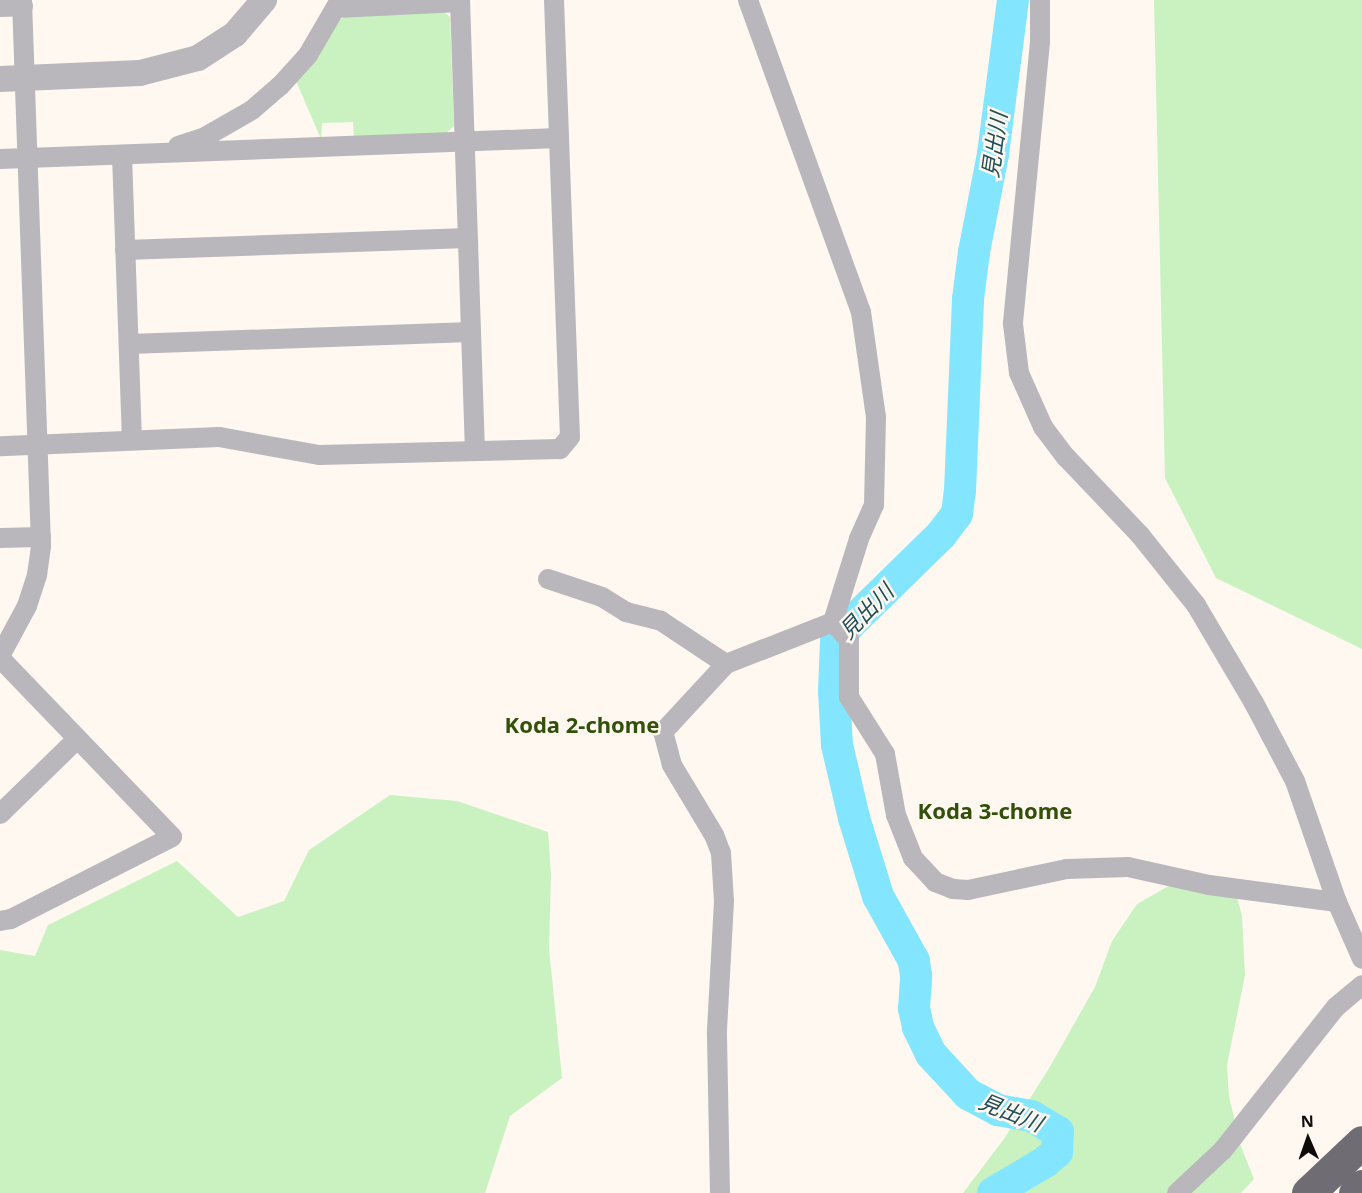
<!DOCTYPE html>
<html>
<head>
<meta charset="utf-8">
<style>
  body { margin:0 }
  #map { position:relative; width:1362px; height:1193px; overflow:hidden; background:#fef8f1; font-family:"Noto Sans","Noto Sans JP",sans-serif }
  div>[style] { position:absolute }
  .green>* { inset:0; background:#c9f2c0 }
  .river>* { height:32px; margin:-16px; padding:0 16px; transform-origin:16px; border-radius:16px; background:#83e6fe }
  .minor>* { height:20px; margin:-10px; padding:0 10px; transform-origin:10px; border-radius:10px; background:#b9b7bb }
  .tertiary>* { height:26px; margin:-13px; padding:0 13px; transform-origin:13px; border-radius:13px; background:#b9b7bb }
  .motorway>* { height:33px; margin:-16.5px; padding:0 16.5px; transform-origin:16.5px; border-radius:16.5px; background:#6f6c73 }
  span { translate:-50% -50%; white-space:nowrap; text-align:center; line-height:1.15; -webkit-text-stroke:5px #fef8f1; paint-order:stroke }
  .water-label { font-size:22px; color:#234f59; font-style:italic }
  .neighbourhood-label { font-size:22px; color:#32500a; font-weight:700 }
  .north { position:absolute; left:1278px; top:1109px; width:60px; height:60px; -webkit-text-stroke:4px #fef8f1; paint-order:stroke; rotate:358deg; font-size:16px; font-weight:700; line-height:24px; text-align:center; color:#0e0c0a }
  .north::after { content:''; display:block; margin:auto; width:21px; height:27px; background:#0e0c0a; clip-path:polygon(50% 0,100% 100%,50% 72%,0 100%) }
</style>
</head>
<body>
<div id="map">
  <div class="green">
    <div style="clip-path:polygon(1154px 0,1362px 0,1362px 649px,1216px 578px,1165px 478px)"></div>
    <div style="clip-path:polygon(444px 12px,450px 17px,454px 126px,445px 134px,354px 138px,353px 122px,322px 123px,321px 139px,296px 81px,337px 21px,349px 15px)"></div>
    <div style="clip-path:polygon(390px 795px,457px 801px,548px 832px,551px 874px,549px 948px,562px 1078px,510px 1116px,485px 1193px,0 1193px,0 950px,35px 956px,48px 925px,177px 861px,238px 917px,284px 901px,309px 850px)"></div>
    <div style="clip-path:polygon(1174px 883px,1236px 893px,1242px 916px,1245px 975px,1227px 1065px,1229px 1096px,1240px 1144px,1254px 1179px,1241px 1193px,963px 1193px,1004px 1139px,1048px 1070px,1095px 987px,1112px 941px,1137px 904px)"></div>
  </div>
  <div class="river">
    <div style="left:993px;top:1193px;width:61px;rotate:-30.8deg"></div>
    <div style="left:1045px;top:1162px;width:16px;rotate:-40deg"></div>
    <div style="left:1057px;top:1152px;width:20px;rotate:-87deg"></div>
    <div style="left:1058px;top:1132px;width:31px;rotate:-149deg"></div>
    <div style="left:1031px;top:1116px;width:34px;rotate:-170deg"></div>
    <div style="left:998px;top:1110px;width:34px;rotate:-152deg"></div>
    <div style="left:968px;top:1094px;width:54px;rotate:-132.8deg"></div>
    <div style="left:931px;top:1054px;width:30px;rotate:-116deg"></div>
    <div style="left:918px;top:1027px;width:19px;rotate:-102deg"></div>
    <div style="left:914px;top:1008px;width:32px;rotate:-86deg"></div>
    <div style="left:916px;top:976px;width:15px;rotate:-98deg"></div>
    <div style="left:914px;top:961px;width:74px;rotate:-119deg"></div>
    <div style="left:878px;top:896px;width:82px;rotate:-107.1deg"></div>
    <div style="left:854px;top:818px;width:75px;rotate:-103.1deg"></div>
    <div style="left:837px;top:745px;width:54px;rotate:-93.2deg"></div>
    <div style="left:834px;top:691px;width:49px;rotate:-87.7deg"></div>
    <div style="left:836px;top:642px;width:21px;rotate:-53deg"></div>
    <div style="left:849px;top:625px;width:129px;rotate:-44.4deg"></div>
    <div style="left:941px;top:535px;width:26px;rotate:-53deg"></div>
    <div style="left:957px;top:514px;width:23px;rotate:-83deg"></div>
    <div style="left:960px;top:491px;width:192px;rotate:-87.6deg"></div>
    <div style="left:968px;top:299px;width:47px;rotate:-82.7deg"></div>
    <div style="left:974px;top:252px;width:100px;rotate:-79deg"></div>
    <div style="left:993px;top:154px;width:155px;rotate:-82.6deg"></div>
  </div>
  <div class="minor">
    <div style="left:460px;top:0;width:451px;rotate:88.1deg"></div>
    <div style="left:554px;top:0;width:138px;rotate:87.9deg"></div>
    <div style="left:748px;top:0;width:332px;rotate:70.1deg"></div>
    <div style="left:861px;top:312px;width:106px;rotate:81.9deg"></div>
    <div style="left:876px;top:417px;width:88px;rotate:91.3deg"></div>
    <div style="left:874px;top:505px;width:37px;rotate:114deg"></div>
    <div style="left:859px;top:539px;width:87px;rotate:107.4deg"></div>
    <div style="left:1040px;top:0;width:42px;rotate:90deg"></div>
    <div style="left:1040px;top:42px;width:283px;rotate:95.5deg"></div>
    <div style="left:1013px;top:324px;width:49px;rotate:83deg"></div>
    <div style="left:1019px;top:373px;width:59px;rotate:66deg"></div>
    <div style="left:1043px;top:427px;width:38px;rotate:53deg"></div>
    <div style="left:1066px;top:457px;width:108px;rotate:46.5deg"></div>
    <div style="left:1140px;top:535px;width:90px;rotate:51.3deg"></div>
    <div style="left:1196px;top:605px;width:114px;rotate:59.4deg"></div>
    <div style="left:1254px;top:703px;width:88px;rotate:62.3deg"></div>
    <div style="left:1295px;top:781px;width:128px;rotate:70.9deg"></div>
    <div style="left:1337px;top:902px;width:62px;rotate:66.3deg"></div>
    <div style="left:0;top:7px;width:23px;rotate:-2deg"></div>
    <div style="left:337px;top:8px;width:123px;rotate:-2.8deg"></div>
    <div style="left:178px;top:146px;width:28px;rotate:-18deg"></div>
    <div style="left:205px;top:137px;width:54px;rotate:-29.9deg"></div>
    <div style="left:252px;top:110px;width:37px;rotate:-41deg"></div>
    <div style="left:280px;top:86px;width:42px;rotate:-47.9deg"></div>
    <div style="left:308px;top:55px;width:64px;rotate:-59.8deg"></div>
    <div style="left:122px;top:155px;width:285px;rotate:88deg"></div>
    <div style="left:0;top:159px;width:559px;rotate:-2.15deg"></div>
    <div style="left:559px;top:138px;width:299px;rotate:87.9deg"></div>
    <div style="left:570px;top:437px;width:16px;rotate:130deg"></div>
    <div style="left:560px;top:449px;width:241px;rotate:178.6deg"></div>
    <div style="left:319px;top:455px;width:102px;rotate:-169.8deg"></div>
    <div style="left:219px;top:437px;width:219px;rotate:177.6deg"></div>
    <div style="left:125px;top:250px;width:343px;rotate:-2deg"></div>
    <div style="left:129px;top:344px;width:342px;rotate:-2deg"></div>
    <div style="left:0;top:538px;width:41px;rotate:-1.4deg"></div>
    <div style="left:548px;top:579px;width:57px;rotate:18.4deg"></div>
    <div style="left:602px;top:597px;width:28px;rotate:32deg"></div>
    <div style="left:626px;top:612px;width:36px;rotate:14deg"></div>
    <div style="left:661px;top:621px;width:78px;rotate:33.5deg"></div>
    <div style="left:833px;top:622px;width:24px;rotate:48deg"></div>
    <div style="left:849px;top:640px;width:57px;rotate:90deg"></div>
    <div style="left:849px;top:697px;width:67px;rotate:57.7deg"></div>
    <div style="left:885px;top:754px;width:62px;rotate:79.8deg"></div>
    <div style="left:896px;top:815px;width:46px;rotate:68.4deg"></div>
    <div style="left:913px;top:858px;width:33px;rotate:47deg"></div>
    <div style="left:935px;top:882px;width:19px;rotate:21deg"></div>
    <div style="left:953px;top:889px;width:15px;rotate:4deg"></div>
    <div style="left:968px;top:890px;width:101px;rotate:-12deg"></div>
    <div style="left:1067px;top:869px;width:61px;rotate:-1.9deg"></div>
    <div style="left:1128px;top:867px;width:83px;rotate:12.5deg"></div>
    <div style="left:1209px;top:885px;width:129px;rotate:7.6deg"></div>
    <div style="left:0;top:656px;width:57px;rotate:-61.6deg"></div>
    <div style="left:27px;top:606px;width:33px;rotate:-72deg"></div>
    <div style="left:37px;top:575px;width:30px;rotate:-82deg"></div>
    <div style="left:41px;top:545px;width:545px;rotate:-92deg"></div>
    <div style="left:0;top:658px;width:248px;rotate:46.1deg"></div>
    <div style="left:172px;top:837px;width:181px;rotate:153deg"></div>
    <div style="left:11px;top:919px;width:11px;rotate:170deg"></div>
    <div style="left:0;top:814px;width:107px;rotate:-44.2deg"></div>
    <div style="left:720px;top:1193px;width:163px;rotate:-91.1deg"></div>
    <div style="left:717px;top:1030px;width:129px;rotate:-86.9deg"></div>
    <div style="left:724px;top:901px;width:48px;rotate:-93.6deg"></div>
    <div style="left:721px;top:853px;width:19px;rotate:-111deg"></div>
    <div style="left:714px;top:835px;width:82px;rotate:-121deg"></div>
    <div style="left:672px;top:765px;width:34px;rotate:-105deg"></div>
    <div style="left:663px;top:732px;width:93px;rotate:-47.2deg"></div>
    <div style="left:726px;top:664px;width:115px;rotate:-21.4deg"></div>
    <div style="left:1177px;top:1193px;width:63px;rotate:-43.1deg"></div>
    <div style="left:1223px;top:1150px;width:182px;rotate:-51.7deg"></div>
    <div style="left:1336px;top:1007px;width:34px;rotate:-40deg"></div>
  </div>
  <div class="tertiary">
    <div style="left:0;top:79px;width:140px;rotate:-2.5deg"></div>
    <div style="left:140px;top:73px;width:60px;rotate:-14.5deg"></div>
    <div style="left:198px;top:58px;width:44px;rotate:-33deg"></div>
    <div style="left:235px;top:34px;width:45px;rotate:-49.5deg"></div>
  </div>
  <div class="motorway">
    <div style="left:1308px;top:1193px;width:74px;rotate:-43.4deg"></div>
    <div style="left:1355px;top:1193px;width:10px;rotate:-45deg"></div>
  </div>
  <div class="water-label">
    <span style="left:994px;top:145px;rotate:-82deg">見出川</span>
    <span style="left:866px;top:611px;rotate:-46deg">見出川</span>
    <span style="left:1011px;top:1112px;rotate:22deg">見出川</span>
  </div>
  <div class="neighbourhood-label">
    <span style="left:582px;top:725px">Koda 2-chome</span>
    <span style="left:995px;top:811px">Koda 3-chome</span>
  </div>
  <div class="north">N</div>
</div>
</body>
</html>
